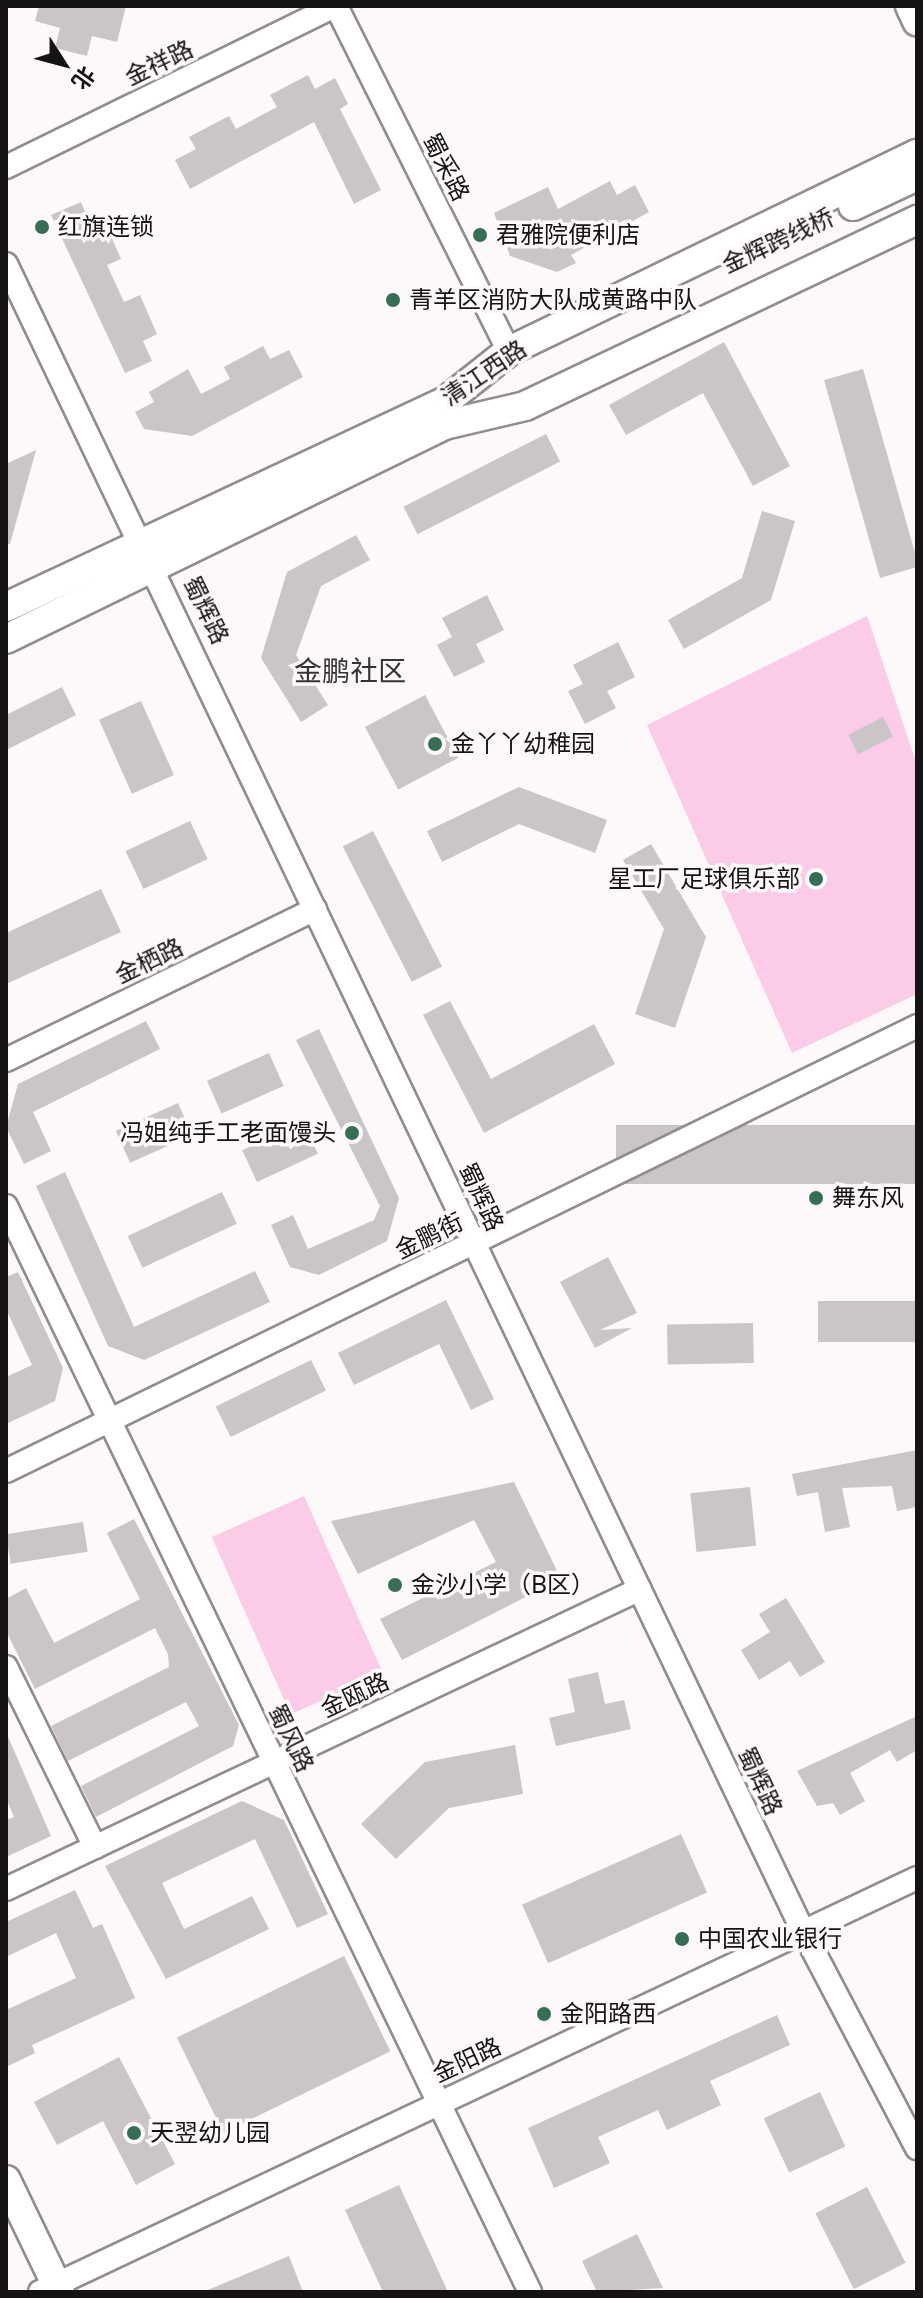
<!DOCTYPE html>
<html>
<head>
<meta charset="utf-8">
<style>
  body { margin:0 }
  #map { position:relative; width:923px; height:2298px; overflow:hidden; background:#fdf8fa; font-family:"Public Sans","Noto Sans SC",sans-serif }
  div>[style] { position:absolute }
  .green>* { inset:0; background:#fccbe8; transform-origin:0 0 }
  .building>* { inset:0; background:#cac5c7; transform-origin:0 0 }
  .roads { filter:drop-shadow(2px 0 #918d8f) drop-shadow(-2px 0 #918d8f) drop-shadow(0 2px #918d8f) drop-shadow(0 -2px #918d8f) }
  .minor>* { height:22px; margin:-11px; padding:0 11px; transform-origin:11px; border-radius:11px; background:#fff }
  .major>* { height:28px; margin:-14px; padding:0 14px; transform-origin:14px; border-radius:14px; background:#fff }
  .dots>* { width:22px; height:22px; translate:-50% -50%; box-sizing:border-box; border:4px solid #fdf8fa; border-radius:50% }
  span { translate:-50% -50%; white-space:nowrap; text-align:center; line-height:1.15; -webkit-text-stroke:7px #fdf8fa; paint-order:stroke }
  .street-label { font-size:24px; color:#151314 }
  .poi-label { font-size:24px; color:#151314 }
  .left { translate:0 -50%; text-align:left }
  .right { translate:-100% -50%; text-align:right }
  .quarter-label { font-size:28px; color:#363335 }
  .frame { position:absolute; inset:0; border:8px solid #151314; pointer-events:none }
  .north { position:absolute; left:24px; top:24px; width:80px; height:80px; -webkit-text-stroke:6px #fdf8fa; paint-order:stroke; rotate:126deg; font-size:22px; font-weight:700; line-height:32px; text-align:center; color:#151314 }
  .north::after { content:''; display:block; margin:auto; width:28px; height:36px; background:#151314; clip-path:polygon(50% 0,100% 100%,50% 72%,0 100%) }
</style>
</head>
<body>
<div id="map">
  <div class="green">
    <div style="clip-path:polygon(867px 616px,917px 765px,917px 994px,792px 1053px,647px 725px)"></div>
    <div style="left:304px;top:1496px;width:194px;height:101px;rotate:66deg"></div>
  </div>
  <div class="building">
    <div style="clip-path:polygon(39px 6px,126px 6px,117px 42px,92px 36px,87px 56px,55px 48px,60px 28px,35px 21px)"></div>
    <div style="clip-path:polygon(308px 75px,315px 89px,335px 78px,348px 104px,340px 109px,381px 190px,354px 204px,314px 122px,190px 189px,175px 160px,196px 149px,189px 137px,229px 116px,236px 129px,277px 107px,270px 95px)"></div>
    <div style="clip-path:polygon(610px 181px,617px 195px,635px 185px,649px 212px,571px 255px,576px 263px,557px 272px,510px 256px,494px 213px,548px 187px,558px 209px)"></div>
    <div style="clip-path:polygon(81px 202px,90px 224px,103px 218px,121px 259px,107px 265px,124px 302px,140px 295px,157px 334px,143px 341px,152px 361px,125px 373px,51px 215px)"></div>
    <div style="clip-path:polygon(724px 342px,790px 466px,753px 486px,703px 393px,626px 435px,609px 405px)"></div>
    <div style="clip-path:polygon(263px 346px,270px 359px,289px 350px,303px 377px,192px 436px,144px 429px,135px 412px,154px 402px,149px 392px,188px 369px,201px 394px,230px 379px,224px 367px)"></div>
    <div style="clip-path:polygon(863px 369px,917px 560px,917px 567px,880px 578px,824px 380px)"></div>
    <div style="left:546px;top:434px;width:31px;height:160px;rotate:63deg"></div>
    <div style="clip-path:polygon(36px 450px,10px 544px,6px 544px,6px 464px)"></div>
    <div style="clip-path:polygon(762px 511px,795px 521px,771px 600px,684px 649px,668px 620px,742px 578px)"></div>
    <div style="clip-path:polygon(356px 535px,370px 560px,321px 586px,296px 655px,328px 705px,301px 722px,261px 658px,287px 572px)"></div>
    <div style="clip-path:polygon(487px 595px,504px 630px,476px 644px,485px 662px,454px 677px,437px 645px,452px 637px,442px 618px)"></div>
    <div style="clip-path:polygon(618px 642px,635px 677px,607px 691px,616px 708px,585px 724px,568px 691px,583px 684px,573px 665px)"></div>
    <div style="clip-path:polygon(62px 687px,76px 715px,6px 750px,6px 715px)"></div>
    <div style="left:425px;top:695px;width:71px;height:68px;rotate:62deg"></div>
    <div style="left:141px;top:701px;width:81px;height:46px;rotate:66deg"></div>
    <div style="left:883px;top:717px;width:22px;height:39px;rotate:63deg"></div>
    <div style="clip-path:polygon(519px 787px,607px 820px,595px 853px,519px 824px,442px 862px,427px 831px)"></div>
    <div style="left:190px;top:821px;width:42px;height:71px;rotate:65deg"></div>
    <div style="left:373px;top:831px;width:152px;height:34px;rotate:63deg"></div>
    <div style="clip-path:polygon(651px 844px,706px 937px,675px 1028px,635px 1014px,664px 929px,623px 860px)"></div>
    <div style="clip-path:polygon(101px 889px,121px 932px,6px 984px,6px 933px)"></div>
    <div style="clip-path:polygon(450px 1001px,491px 1079px,594px 1024px,615px 1064px,484px 1133px,423px 1015px)"></div>
    <div style="clip-path:polygon(146px 1021px,160px 1049px,33px 1112px,51px 1151px,24px 1164px,6px 1127px,18px 1084px)"></div>
    <div style="clip-path:polygon(319px 1029px,399px 1198px,387px 1241px,319px 1275px,290px 1267px,271px 1225px,293px 1215px,308px 1249px,374px 1220px,380px 1206px,296px 1040px)"></div>
    <div style="left:269px;top:1053px;width:36px;height:68px;rotate:66deg"></div>
    <div style="left:178px;top:1103px;width:35px;height:68px;rotate:66deg"></div>
    <div style="left:303px;top:1122px;width:35px;height:67px;rotate:65deg"></div>
    <div style="left:917px;top:1125px;width:59px;height:301px;rotate:90deg"></div>
    <div style="clip-path:polygon(65px 1172px,134px 1327px,255px 1271px,270px 1302px,144px 1360px,108px 1346px,36px 1186px)"></div>
    <div style="left:222px;top:1192px;width:35px;height:104px;rotate:65deg"></div>
    <div style="clip-path:polygon(608px 1257px,637px 1313px,600px 1330px,632px 1328px,595px 1348px,560px 1282px)"></div>
    <div style="clip-path:polygon(18px 1272px,63px 1368px,55px 1401px,6px 1424px,6px 1377px,32px 1365px,6px 1309px,6px 1277px)"></div>
    <div style="clip-path:polygon(446px 1300px,494px 1399px,471px 1410px,439px 1344px,354px 1385px,338px 1353px)"></div>
    <div style="left:917px;top:1301px;width:41px;height:99px;rotate:90deg"></div>
    <div style="left:753px;top:1323px;width:40px;height:86px;rotate:89deg"></div>
    <div style="left:311px;top:1360px;width:34px;height:106px;rotate:64deg"></div>
    <div style="clip-path:polygon(917px 1450px,917px 1507px,897px 1511px,892px 1486px,842px 1488px,850px 1527px,825px 1532px,818px 1492px,797px 1496px,792px 1474px)"></div>
    <div style="clip-path:polygon(514px 1482px,561px 1579px,402px 1660px,380px 1619px,496px 1562px,474px 1520px,358px 1574px,331px 1521px)"></div>
    <div style="left:750px;top:1487px;width:59px;height:60px;rotate:84deg"></div>
    <div style="clip-path:polygon(134px 1519px,239px 1725px,233px 1746px,96px 1817px,81px 1786px,199px 1726px,186px 1702px,68px 1761px,51px 1726px,169px 1667px,168px 1654px,155px 1628px,35px 1689px,6px 1631px,6px 1599px,26px 1588px,54px 1643px,140px 1599px,107px 1533px)"></div>
    <div style="left:83px;top:1522px;width:30px;height:78px;rotate:81deg"></div>
    <div style="clip-path:polygon(786px 1598px,825px 1662px,800px 1677px,790px 1661px,759px 1680px,741px 1650px,770px 1632px,759px 1614px)"></div>
    <div style="clip-path:polygon(598px 1672px,605px 1704px,624px 1700px,631px 1729px,556px 1746px,549px 1718px,575px 1712px,568px 1679px)"></div>
    <div style="clip-path:polygon(917px 1716px,917px 1750px,897px 1762px,890px 1750px,850px 1773px,865px 1801px,840px 1815px,833px 1803px,817px 1806px,797px 1771px)"></div>
    <div style="clip-path:polygon(6px 1732px,51px 1836px,6px 1857px,6px 1820px,14px 1817px,6px 1798px)"></div>
    <div style="clip-path:polygon(515px 1745px,523px 1794px,449px 1808px,396px 1859px,361px 1824px,425px 1762px)"></div>
    <div style="clip-path:polygon(242px 1801px,284px 1820px,328px 1914px,297px 1928px,255px 1839px,162px 1883px,184px 1929px,252px 1896px,269px 1929px,166px 1979px,105px 1866px)"></div>
    <div style="left:681px;top:1834px;width:64px;height:174px;rotate:66deg"></div>
    <div style="clip-path:polygon(75px 1890px,93px 1928px,102px 1924px,135px 1998px,32px 2045px,35px 2053px,6px 2067px,6px 2010px,76px 1978px,56px 1933px,6px 1957px,6px 1922px)"></div>
    <div style="left:344px;top:1956px;width:106px;height:186px;rotate:64deg"></div>
    <div style="clip-path:polygon(777px 2015px,790px 2045px,710px 2081px,721px 2105px,667px 2130px,658px 2110px,598px 2137px,610px 2163px,554px 2188px,528px 2128px)"></div>
    <div style="clip-path:polygon(119px 2057px,175px 2164px,136px 2185px,103px 2121px,57px 2145px,34px 2102px)"></div>
    <div style="left:820px;top:2092px;width:60px;height:62px;rotate:65deg"></div>
    <div style="clip-path:polygon(399px 2185px,448px 2292px,383px 2292px,345px 2210px)"></div>
    <div style="left:867px;top:2187px;width:85px;height:58px;rotate:63deg"></div>
    <div style="clip-path:polygon(637px 2234px,663px 2288px,597px 2292px,582px 2261px)"></div>
    <div style="clip-path:polygon(289px 2256px,303px 2292px,203px 2292px)"></div>
  </div>
  <div class="roads">
    <div class="minor">
      <div style="left:336px;top:6px;width:386px;rotate:63.4deg"></div>
      <div style="left:6px;top:167px;width:366px;rotate:-26.1deg"></div>
      <div style="left:6px;top:264px;width:1850px;rotate:64.45deg"></div>
      <div style="left:804px;top:1933px;width:243px;rotate:62.3deg"></div>
      <div style="left:6px;top:1060px;width:344px;rotate:-26deg"></div>
      <div style="left:6px;top:1206px;width:1206px;rotate:64.24deg"></div>
      <div style="left:6px;top:1471px;width:1014px;rotate:-26.03deg"></div>
      <div style="left:6px;top:1667px;width:201px;rotate:63.7deg"></div>
      <div style="left:6px;top:1889px;width:701px;rotate:-25.32deg"></div>
      <div style="left:40px;top:2292px;width:970px;rotate:-25.27deg"></div>
    </div>
    <div class="major">
      <div style="left:910px;top:6px;width:17px;rotate:65deg"></div>
      <div style="left:853px;top:206px;width:71px;rotate:-25.1deg"></div>
      <div style="left:6px;top:607px;width:486px;rotate:-25.1deg"></div>
      <div style="left:446px;top:401px;width:80px;rotate:-38.4deg"></div>
      <div style="left:509px;top:351px;width:453px;rotate:-25.8deg"></div>
      <div style="left:6px;top:639px;width:487px;rotate:-26deg"></div>
      <div style="left:444px;top:425px;width:83px;rotate:-13.2deg"></div>
      <div style="left:525px;top:406px;width:434px;rotate:-25.4deg"></div>
      <div style="left:6px;top:2180px;width:124px;rotate:64.3deg"></div>
    </div>
  </div>
  <div class="dots">
    <div style="left:42px;top:227px;background:#366e55"></div>
    <div style="left:480px;top:235px;background:#366e55"></div>
    <div style="left:393px;top:300px;background:#366e55"></div>
    <div style="left:435px;top:744px;background:#366e55"></div>
    <div style="left:816px;top:879px;background:#366e55"></div>
    <div style="left:352px;top:1133px;background:#366e55"></div>
    <div style="left:816px;top:1198px;background:#366e55"></div>
    <div style="left:395px;top:1585px;background:#366e55"></div>
    <div style="left:682px;top:1939px;background:#366e55"></div>
    <div style="left:544px;top:2014px;background:#366e55"></div>
    <div style="left:134px;top:2133px;background:#366e55"></div>
  </div>
  <div class="street-label">
    <span style="left:159px;top:63px;rotate:-26deg">金祥路</span>
    <span style="left:446px;top:167px;rotate:63deg">蜀采路</span>
    <span style="left:778px;top:241px;rotate:-25deg">金辉跨线桥</span>
    <span style="left:484px;top:373px;rotate:-34deg">清江西路</span>
    <span style="left:206px;top:610px;rotate:64deg">蜀辉路</span>
    <span style="left:149px;top:961px;rotate:-26deg">金栖路</span>
    <span style="left:481px;top:1197px;rotate:65deg">蜀辉路</span>
    <span style="left:429px;top:1236px;rotate:-26deg">金鹏街</span>
    <span style="left:355px;top:1695px;rotate:-25deg">金瓯路</span>
    <span style="left:291px;top:1738px;rotate:64deg">蜀风路</span>
    <span style="left:760px;top:1781px;rotate:65deg">蜀辉路</span>
    <span style="left:467px;top:2060px;rotate:-25deg">金阳路</span>
  </div>
  <div class="poi-label">
    <span class="left" style="left:58px;top:227px">红旗连锁</span>
    <span class="left" style="left:496px;top:235px">君雅院便利店</span>
    <span class="left" style="left:409px;top:300px">青羊区消防大队成黄路中队</span>
    <span class="left" style="left:451px;top:744px">金丫丫幼稚园</span>
    <span class="right" style="left:800px;top:879px">星工厂足球俱乐部</span>
    <span class="right" style="left:336px;top:1133px">冯姐纯手工老面馒头</span>
    <span class="left" style="left:832px;top:1198px">舞东风</span>
    <span class="left" style="left:411px;top:1585px">金沙小学（B区）</span>
    <span class="left" style="left:698px;top:1939px">中国农业银行</span>
    <span class="left" style="left:560px;top:2014px">金阳路西</span>
    <span class="left" style="left:150px;top:2133px">天翌幼儿园</span>
  </div>
  <div class="quarter-label">
    <span style="left:350px;top:671px">金鹏社区</span>
  </div>
  <div class="frame"></div>
  <div class="north">北</div>
</div>
</body>
</html>
